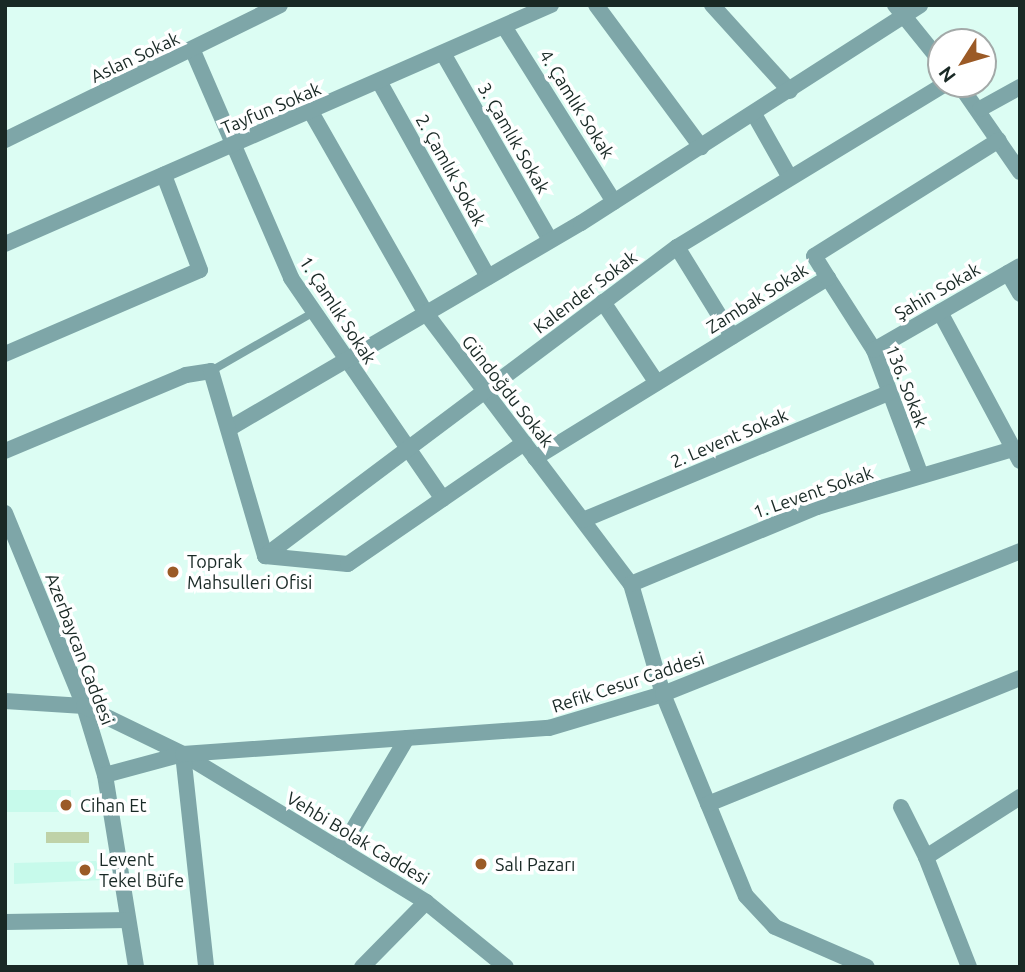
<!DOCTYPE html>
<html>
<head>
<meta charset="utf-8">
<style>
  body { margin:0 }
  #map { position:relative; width:1025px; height:972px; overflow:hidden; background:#dcfdf3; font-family:Ubuntu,sans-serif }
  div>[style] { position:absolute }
  .built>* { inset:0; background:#c7faeb; transform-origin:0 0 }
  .green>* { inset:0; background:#bfd2a8; transform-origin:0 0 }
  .service>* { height:8px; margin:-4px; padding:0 4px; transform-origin:4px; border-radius:4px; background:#7ea6a8 }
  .minor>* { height:16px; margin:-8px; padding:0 8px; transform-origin:8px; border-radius:8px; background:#7ea6a8 }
  .dots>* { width:19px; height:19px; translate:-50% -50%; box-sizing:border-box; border:4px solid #fff; border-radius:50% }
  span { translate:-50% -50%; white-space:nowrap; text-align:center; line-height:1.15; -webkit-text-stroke:7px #fff; paint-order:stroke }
  .street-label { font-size:18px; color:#192925 }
  .poi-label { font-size:18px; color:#192925 }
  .left { translate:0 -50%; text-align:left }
  .frame { position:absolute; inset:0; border:7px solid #192925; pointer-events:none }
  .north { position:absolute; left:927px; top:28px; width:70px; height:70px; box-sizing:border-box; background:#fff; border:2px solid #a3a9a8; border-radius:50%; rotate:233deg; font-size:19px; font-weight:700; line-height:28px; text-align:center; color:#192925 }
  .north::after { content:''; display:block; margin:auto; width:24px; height:32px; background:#9b5a26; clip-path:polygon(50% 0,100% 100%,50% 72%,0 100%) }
</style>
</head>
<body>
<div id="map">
  <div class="built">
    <div style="left:71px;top:790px;width:22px;height:66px;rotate:90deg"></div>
    <div style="clip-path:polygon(96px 861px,103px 880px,14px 884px,14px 863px)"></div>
  </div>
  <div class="green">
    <div style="left:89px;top:832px;width:11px;height:43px;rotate:90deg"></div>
  </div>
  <div class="service">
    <div style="left:211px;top:371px;width:119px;rotate:-29.8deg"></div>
  </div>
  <div class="minor">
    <div style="left:596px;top:5px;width:177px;rotate:53.5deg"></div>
    <div style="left:712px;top:5px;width:116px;rotate:47.8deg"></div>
    <div style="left:895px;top:5px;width:73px;rotate:51.1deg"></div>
    <div style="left:505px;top:28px;width:205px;rotate:57.9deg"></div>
    <div style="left:193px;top:51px;width:247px;rotate:66.6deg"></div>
    <div style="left:291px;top:278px;width:268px;rotate:55.5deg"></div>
    <div style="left:444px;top:55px;width:213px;rotate:60.2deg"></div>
    <div style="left:380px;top:83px;width:222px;rotate:60.9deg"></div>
    <div style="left:959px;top:84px;width:107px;rotate:55.3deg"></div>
    <div style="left:980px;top:109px;width:46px;rotate:-28.8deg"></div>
    <div style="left:311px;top:112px;width:230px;rotate:60.3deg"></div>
    <div style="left:425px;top:312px;width:341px;rotate:52.9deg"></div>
    <div style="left:631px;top:584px;width:115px;rotate:73.8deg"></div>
    <div style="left:663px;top:694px;width:218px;rotate:67.7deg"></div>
    <div style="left:746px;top:896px;width:42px;rotate:46.9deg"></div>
    <div style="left:775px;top:927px;width:100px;rotate:23.5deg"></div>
    <div style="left:754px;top:114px;width:71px;rotate:60.6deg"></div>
    <div style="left:5px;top:140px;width:306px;rotate:-26.1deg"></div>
    <div style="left:5px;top:244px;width:596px;rotate:-23.64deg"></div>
    <div style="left:677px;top:247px;width:105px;rotate:58.3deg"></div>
    <div style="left:1008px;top:273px;width:24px;rotate:60deg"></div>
    <div style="left:828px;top:278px;width:85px;rotate:57.4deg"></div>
    <div style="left:874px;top:350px;width:134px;rotate:69.5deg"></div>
    <div style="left:603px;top:302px;width:97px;rotate:56.3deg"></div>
    <div style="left:940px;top:312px;width:169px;rotate:61.8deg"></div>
    <div style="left:874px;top:350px;width:168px;rotate:-29.9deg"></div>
    <div style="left:5px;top:354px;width:212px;rotate:-23.3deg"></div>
    <div style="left:200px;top:270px;width:102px;rotate:-110.8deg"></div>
    <div style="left:230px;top:428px;width:406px;rotate:-30.3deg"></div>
    <div style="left:581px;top:223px;width:403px;rotate:-32.7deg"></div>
    <div style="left:5px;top:451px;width:196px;rotate:-22.8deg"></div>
    <div style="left:186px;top:375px;width:25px;rotate:-9deg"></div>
    <div style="left:211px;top:371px;width:193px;rotate:73.7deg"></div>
    <div style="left:535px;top:458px;width:344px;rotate:-31.6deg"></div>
    <div style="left:828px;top:278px;width:26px;rotate:-122deg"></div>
    <div style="left:814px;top:256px;width:218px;rotate:-32.1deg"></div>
    <div style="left:5px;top:513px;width:209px;rotate:67.7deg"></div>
    <div style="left:84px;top:706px;width:72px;rotate:73.1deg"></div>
    <div style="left:105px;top:775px;width:194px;rotate:80.8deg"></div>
    <div style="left:583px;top:520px;width:333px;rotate:-22.6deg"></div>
    <div style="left:265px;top:556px;width:515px;rotate:-36.87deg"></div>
    <div style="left:677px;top:247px;width:314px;rotate:-31.3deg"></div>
    <div style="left:265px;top:556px;width:83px;rotate:5.5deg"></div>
    <div style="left:348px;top:564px;width:214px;rotate:-34.5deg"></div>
    <div style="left:631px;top:584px;width:201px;rotate:-22.5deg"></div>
    <div style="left:817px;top:507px;width:204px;rotate:-16.5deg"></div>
    <div style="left:5px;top:701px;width:79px;rotate:3.6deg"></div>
    <div style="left:84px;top:706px;width:110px;rotate:25.9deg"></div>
    <div style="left:183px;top:754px;width:285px;rotate:31.3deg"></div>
    <div style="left:426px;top:902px;width:103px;rotate:39.1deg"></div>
    <div style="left:183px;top:754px;width:214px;rotate:83.8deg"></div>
    <div style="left:105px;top:775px;width:81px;rotate:-15.1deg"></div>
    <div style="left:183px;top:754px;width:367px;rotate:-4.1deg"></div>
    <div style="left:549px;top:728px;width:119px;rotate:-16.6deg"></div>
    <div style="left:663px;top:694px;width:385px;rotate:-21.8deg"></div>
    <div style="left:708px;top:804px;width:336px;rotate:-22deg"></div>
    <div style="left:901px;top:807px;width:56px;rotate:63.4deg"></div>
    <div style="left:341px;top:850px;width:130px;rotate:-59.5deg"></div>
    <div style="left:5px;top:922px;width:123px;rotate:-0.9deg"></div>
    <div style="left:362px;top:967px;width:91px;rotate:-45.4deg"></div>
    <div style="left:969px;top:967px;width:118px;rotate:-111.4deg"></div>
    <div style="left:926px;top:857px;width:112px;rotate:-32.6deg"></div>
  </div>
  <div class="dots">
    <div style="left:173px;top:572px;background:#9b5a26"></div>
    <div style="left:66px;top:805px;background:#9b5a26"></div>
    <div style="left:481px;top:864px;background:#9b5a26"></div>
    <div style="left:85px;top:870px;background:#9b5a26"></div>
  </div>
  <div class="street-label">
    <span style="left:135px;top:57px;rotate:-25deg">Aslan Sokak</span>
    <span style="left:577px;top:104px;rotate:58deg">4. Çamlık Sokak</span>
    <span style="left:271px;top:108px;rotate:-23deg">Tayfun Sokak</span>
    <span style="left:514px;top:138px;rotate:60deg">3. Çamlık Sokak</span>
    <span style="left:451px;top:170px;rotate:61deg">2. Çamlık Sokak</span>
    <span style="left:937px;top:291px;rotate:-30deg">Şahin Sokak</span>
    <span style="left:585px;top:292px;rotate:-37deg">Kalender Sokak</span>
    <span style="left:757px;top:298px;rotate:-32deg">Zambak Sokak</span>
    <span style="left:338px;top:310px;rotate:57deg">1. Çamlık Sokak</span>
    <span style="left:907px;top:386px;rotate:69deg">136. Sokak</span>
    <span style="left:508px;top:391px;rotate:52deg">Gündoğdu Sokak</span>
    <span style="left:729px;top:438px;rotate:-23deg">2. Levent Sokak</span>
    <span style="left:813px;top:492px;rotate:-19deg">1. Levent Sokak</span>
    <span style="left:80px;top:649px;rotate:69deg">Azerbaycan Caddesi</span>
    <span style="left:628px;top:682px;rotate:-18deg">Refik Cesur Caddesi</span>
    <span style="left:358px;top:838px;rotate:31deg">Vehbi Bolak Caddesi</span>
  </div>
  <div class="poi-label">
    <span class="left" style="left:187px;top:572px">Toprak<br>Mahsulleri Ofisi</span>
    <span class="left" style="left:80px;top:805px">Cihan Et</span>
    <span class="left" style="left:99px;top:870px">Levent<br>Tekel Büfe</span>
    <span class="left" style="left:495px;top:864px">Salı Pazarı</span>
  </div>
  <div class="frame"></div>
  <div class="north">N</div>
</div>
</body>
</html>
